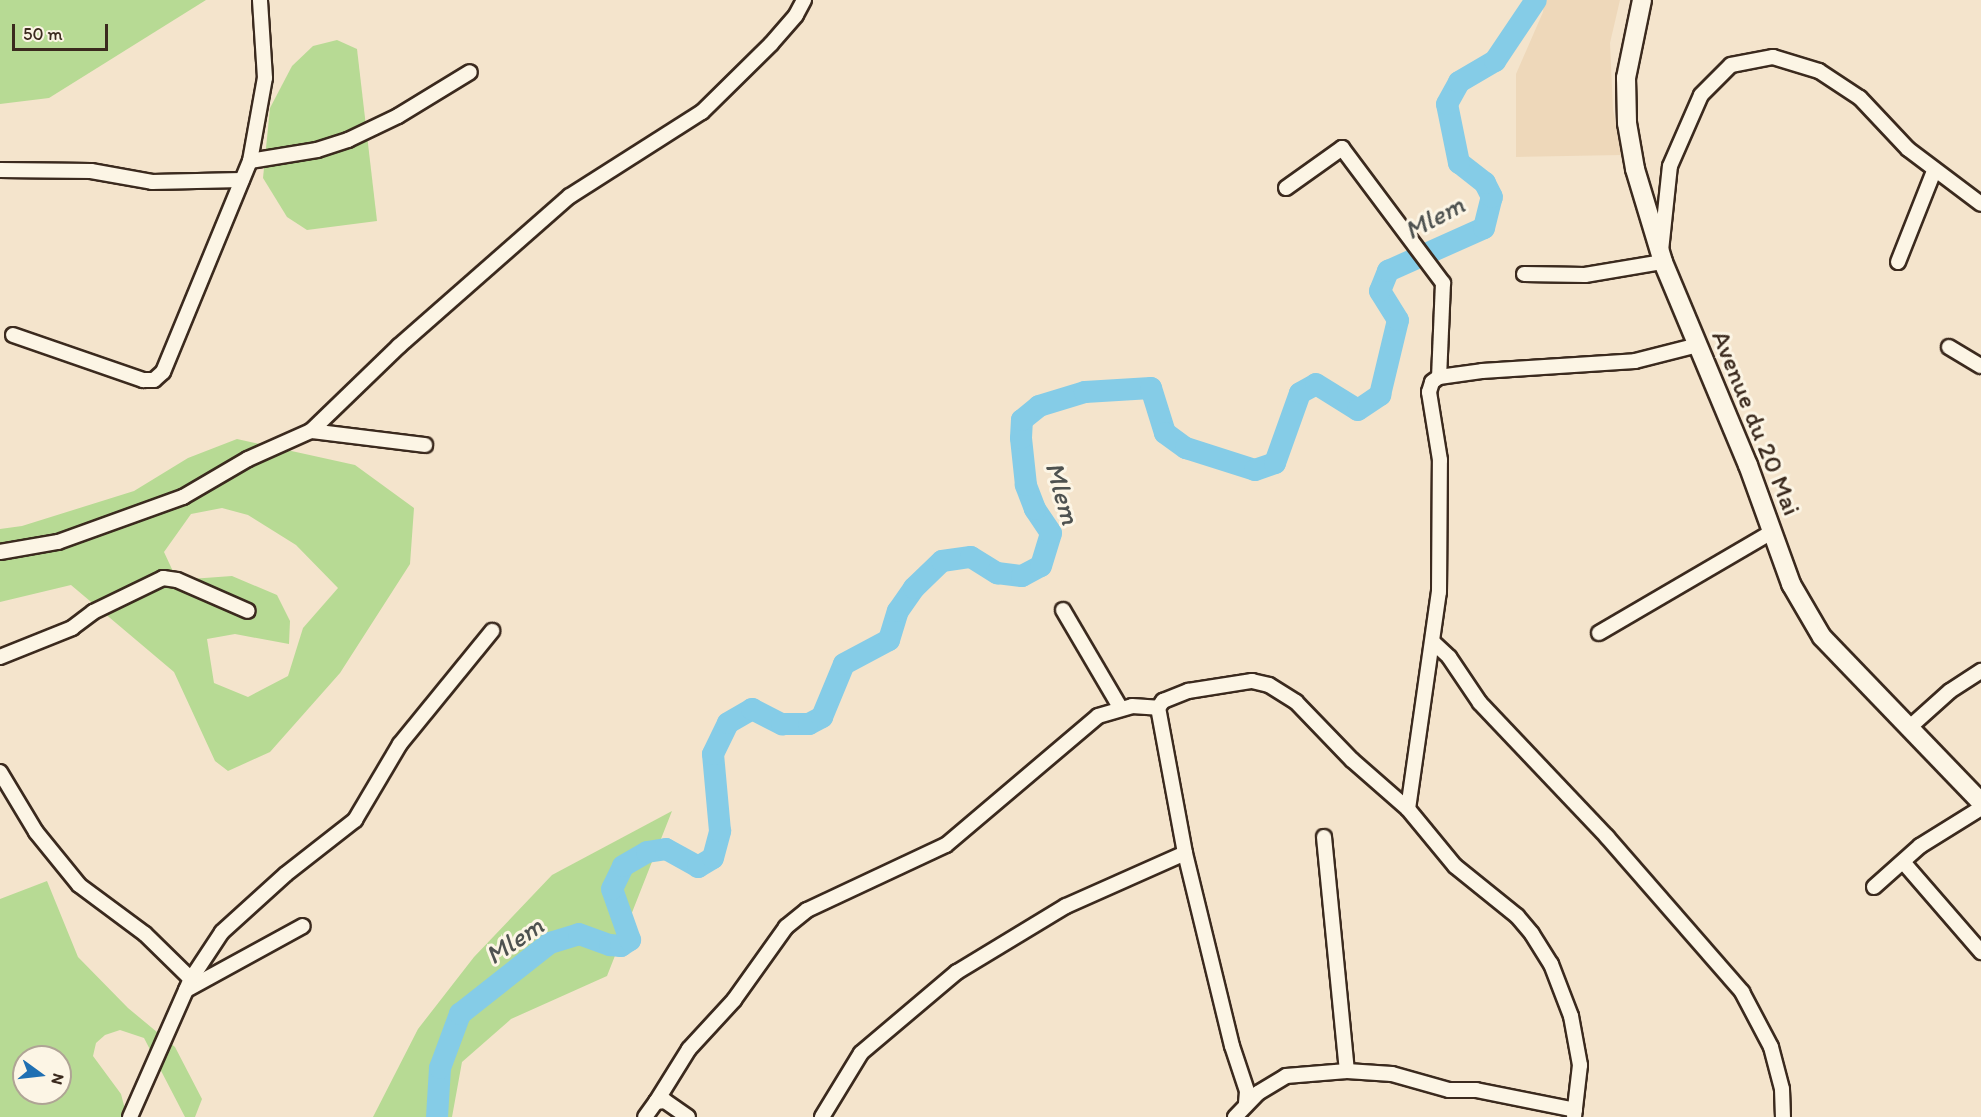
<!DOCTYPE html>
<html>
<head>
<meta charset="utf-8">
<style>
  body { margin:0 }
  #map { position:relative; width:1981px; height:1117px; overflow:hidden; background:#f4e4cc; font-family:Itim,sans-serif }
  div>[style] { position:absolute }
  .built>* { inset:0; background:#eed8ba }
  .green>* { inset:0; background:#b7da94 }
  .river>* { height:22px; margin:-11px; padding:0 11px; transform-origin:11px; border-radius:11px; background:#85cce7 }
  .roads { filter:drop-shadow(2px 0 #3b2a1e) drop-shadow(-2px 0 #3b2a1e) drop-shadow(0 2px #3b2a1e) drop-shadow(0 -2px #3b2a1e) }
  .minor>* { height:14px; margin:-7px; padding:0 7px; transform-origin:7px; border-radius:7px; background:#fcf5e5 }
  .secondary>* { height:18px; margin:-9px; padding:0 9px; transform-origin:9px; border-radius:9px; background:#fcf5e5 }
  span { translate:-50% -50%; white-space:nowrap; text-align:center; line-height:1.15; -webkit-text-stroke:6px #fcf5e5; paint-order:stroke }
  .street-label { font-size:26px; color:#3b2a1e }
  .water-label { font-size:27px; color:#4e5250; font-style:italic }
  .north { position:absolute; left:12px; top:1045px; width:60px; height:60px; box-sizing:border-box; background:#fcf5e5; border:2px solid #afa495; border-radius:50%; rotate:105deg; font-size:16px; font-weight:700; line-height:24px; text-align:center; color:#3b2a1e }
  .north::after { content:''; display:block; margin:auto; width:21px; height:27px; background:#1f6fb2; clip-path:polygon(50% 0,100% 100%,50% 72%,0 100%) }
  .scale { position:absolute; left:12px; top:24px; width:96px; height:27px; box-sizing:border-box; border:3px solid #3b2a1e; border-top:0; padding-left:8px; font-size:18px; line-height:21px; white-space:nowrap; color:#3b2a1e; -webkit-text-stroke:4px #fcf5e5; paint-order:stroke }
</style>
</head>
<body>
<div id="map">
  <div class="built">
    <div style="clip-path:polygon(1544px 0,1620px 0,1610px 43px,1613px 110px,1623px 155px,1516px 157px,1516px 74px,1543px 12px)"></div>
  </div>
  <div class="green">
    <div style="clip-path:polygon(0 0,206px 0,49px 98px,0 104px)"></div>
    <div style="clip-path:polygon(337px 40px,357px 49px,377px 221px,307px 230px,287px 217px,263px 178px,270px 108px,292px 66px,313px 46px)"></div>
    <div style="clip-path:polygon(evenodd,237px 439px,355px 465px,414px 508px,410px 564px,340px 673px,270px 752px,228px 771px,215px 761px,174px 672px,71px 585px,0 602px,0 529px,22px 526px,134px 491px,188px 458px,237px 439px,222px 508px,248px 515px,296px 545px,338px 588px,303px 628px,288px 676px,248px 697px,214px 683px,207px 639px,235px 634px,289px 644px,290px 621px,277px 595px,232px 576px,177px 580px,164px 552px,191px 514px,222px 508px)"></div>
    <div style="clip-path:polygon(672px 811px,607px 976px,511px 1019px,462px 1062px,452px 1117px,373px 1117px,418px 1029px,474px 957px,552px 875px)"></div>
    <div style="clip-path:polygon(evenodd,47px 881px,78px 957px,128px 1008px,175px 1047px,202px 1099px,195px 1117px,185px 1117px,144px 1038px,120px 1030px,105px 1035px,96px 1043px,93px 1056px,121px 1094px,127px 1117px,0 1117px,0 899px,47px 881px,24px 1057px,60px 1057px,60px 1093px,24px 1093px,24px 1057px)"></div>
  </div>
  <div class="river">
    <div style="left:437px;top:1117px;width:49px;rotate:-86.5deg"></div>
    <div style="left:440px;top:1068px;width:58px;rotate:-69.7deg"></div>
    <div style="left:460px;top:1014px;width:115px;rotate:-38.3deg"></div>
    <div style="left:550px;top:943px;width:30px;rotate:-17deg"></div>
    <div style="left:579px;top:934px;width:33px;rotate:20deg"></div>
    <div style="left:610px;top:945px;width:11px;rotate:5deg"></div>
    <div style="left:621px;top:946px;width:11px;rotate:-34deg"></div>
    <div style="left:630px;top:940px;width:54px;rotate:-109.4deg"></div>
    <div style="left:612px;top:889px;width:25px;rotate:-64deg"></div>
    <div style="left:623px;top:866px;width:28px;rotate:-30deg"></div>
    <div style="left:647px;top:852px;width:19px;rotate:-9deg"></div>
    <div style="left:666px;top:849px;width:37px;rotate:29deg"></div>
    <div style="left:698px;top:867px;width:17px;rotate:-31deg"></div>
    <div style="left:713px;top:858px;width:28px;rotate:-75deg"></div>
    <div style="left:720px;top:831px;width:77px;rotate:-95.2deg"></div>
    <div style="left:713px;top:754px;width:34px;rotate:-64deg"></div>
    <div style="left:728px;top:723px;width:28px;rotate:-30deg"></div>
    <div style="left:752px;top:709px;width:34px;rotate:27deg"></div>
    <div style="left:782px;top:724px;width:27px"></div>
    <div style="left:809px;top:724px;width:15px;rotate:-28deg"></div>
    <div style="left:822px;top:717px;width:57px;rotate:-67.5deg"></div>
    <div style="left:844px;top:664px;width:51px;rotate:-28.1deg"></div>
    <div style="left:889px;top:640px;width:30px;rotate:-73deg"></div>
    <div style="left:898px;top:611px;width:28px;rotate:-55deg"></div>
    <div style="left:914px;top:588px;width:39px;rotate:-44deg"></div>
    <div style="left:942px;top:561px;width:29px;rotate:-8deg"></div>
    <div style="left:971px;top:557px;width:31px;rotate:32deg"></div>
    <div style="left:997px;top:573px;width:25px;rotate:7deg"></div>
    <div style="left:1022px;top:576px;width:21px;rotate:-28deg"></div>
    <div style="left:1041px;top:566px;width:34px;rotate:-73deg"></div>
    <div style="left:1051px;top:533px;width:29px;rotate:-124deg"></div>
    <div style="left:1035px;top:509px;width:26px;rotate:-111deg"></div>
    <div style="left:1026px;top:485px;width:47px;rotate:-96.1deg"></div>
    <div style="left:1021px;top:438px;width:18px;rotate:-87deg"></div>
    <div style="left:1022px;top:420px;width:22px;rotate:-39deg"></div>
    <div style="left:1039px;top:406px;width:48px;rotate:-16.9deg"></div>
    <div style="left:1085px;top:392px;width:66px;rotate:-3.5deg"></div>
    <div style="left:1151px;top:388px;width:47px;rotate:72.7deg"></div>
    <div style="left:1165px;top:433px;width:26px;rotate:36deg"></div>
    <div style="left:1186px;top:448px;width:72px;rotate:17.7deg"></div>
    <div style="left:1255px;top:470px;width:21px;rotate:-19deg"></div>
    <div style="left:1275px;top:463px;width:74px;rotate:-70.3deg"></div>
    <div style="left:1300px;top:393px;width:18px;rotate:-29deg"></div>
    <div style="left:1316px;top:384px;width:49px;rotate:31.8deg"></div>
    <div style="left:1358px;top:410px;width:27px;rotate:-34deg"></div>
    <div style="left:1380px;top:395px;width:77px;rotate:-76.5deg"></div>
    <div style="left:1398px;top:320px;width:34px;rotate:-122deg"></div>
    <div style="left:1380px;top:291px;width:22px;rotate:-68deg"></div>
    <div style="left:1388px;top:271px;width:105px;rotate:-24.1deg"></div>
    <div style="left:1484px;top:228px;width:32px;rotate:-76deg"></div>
    <div style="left:1492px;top:197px;width:16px;rotate:-117deg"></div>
    <div style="left:1485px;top:183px;width:33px;rotate:-142deg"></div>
    <div style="left:1459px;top:163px;width:60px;rotate:-101.5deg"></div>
    <div style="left:1447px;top:104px;width:25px;rotate:-61deg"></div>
    <div style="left:1459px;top:82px;width:42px;rotate:-30.3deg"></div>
    <div style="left:1495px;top:61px;width:73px;rotate:-56.1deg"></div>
  </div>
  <div class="roads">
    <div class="minor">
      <div style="left:250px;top:161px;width:68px;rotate:-9.3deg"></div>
      <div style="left:317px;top:150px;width:33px;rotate:-18deg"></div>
      <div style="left:348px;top:140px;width:55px;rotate:-25.6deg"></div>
      <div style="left:398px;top:116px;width:84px;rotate:-31.4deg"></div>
      <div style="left:0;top:170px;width:91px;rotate:0.6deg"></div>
      <div style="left:91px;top:171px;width:62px;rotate:10.2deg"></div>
      <div style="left:152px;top:182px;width:90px;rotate:-1.3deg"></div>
      <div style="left:1286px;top:188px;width:69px;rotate:-35.5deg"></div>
      <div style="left:1342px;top:148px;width:169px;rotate:53.2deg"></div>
      <div style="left:1443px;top:283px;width:94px;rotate:92.4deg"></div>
      <div style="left:1661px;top:251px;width:85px;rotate:-84deg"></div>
      <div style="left:1670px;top:166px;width:77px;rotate:-66.4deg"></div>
      <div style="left:1701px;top:95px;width:42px;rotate:-45deg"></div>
      <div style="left:1731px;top:65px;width:43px;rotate:-10.8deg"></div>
      <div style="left:1773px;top:57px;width:48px;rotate:16.9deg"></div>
      <div style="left:1819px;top:71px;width:49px;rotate:33.4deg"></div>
      <div style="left:1860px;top:98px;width:70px;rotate:46.7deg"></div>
      <div style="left:1908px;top:149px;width:91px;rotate:37deg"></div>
      <div style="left:1898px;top:262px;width:98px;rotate:-68.4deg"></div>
      <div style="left:1524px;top:274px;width:61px;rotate:0.9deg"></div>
      <div style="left:1585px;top:275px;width:79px;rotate:-9.5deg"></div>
      <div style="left:13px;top:335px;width:138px;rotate:19.1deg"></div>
      <div style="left:143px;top:380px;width:11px"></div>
      <div style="left:154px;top:380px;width:12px;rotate:-42deg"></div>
      <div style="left:163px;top:372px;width:228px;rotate:-67.6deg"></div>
      <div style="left:250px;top:161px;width:84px;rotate:-79.8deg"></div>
      <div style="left:265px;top:78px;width:78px;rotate:-93.7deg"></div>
      <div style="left:1949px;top:347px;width:37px;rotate:31deg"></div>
      <div style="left:311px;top:431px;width:115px;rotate:7deg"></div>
      <div style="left:0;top:552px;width:59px;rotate:-9.8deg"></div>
      <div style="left:58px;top:542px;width:133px;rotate:-19.8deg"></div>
      <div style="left:183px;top:497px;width:75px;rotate:-30.3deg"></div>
      <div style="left:248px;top:459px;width:69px;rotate:-24deg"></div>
      <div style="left:311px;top:431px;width:122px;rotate:-44deg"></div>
      <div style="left:399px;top:346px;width:227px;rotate:-41.3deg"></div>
      <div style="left:570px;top:196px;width:156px;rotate:-32.5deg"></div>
      <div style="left:702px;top:112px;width:97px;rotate:-44.6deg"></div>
      <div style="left:771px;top:44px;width:38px;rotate:-49deg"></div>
      <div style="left:796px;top:15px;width:17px;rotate:-62deg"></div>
      <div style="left:1063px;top:610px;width:113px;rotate:59.6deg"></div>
      <div style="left:1599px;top:633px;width:200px;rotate:-30.3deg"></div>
      <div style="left:1433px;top:642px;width:22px;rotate:43deg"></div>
      <div style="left:1449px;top:657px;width:55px;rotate:56deg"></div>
      <div style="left:1480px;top:703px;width:185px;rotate:46.5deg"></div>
      <div style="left:1607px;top:837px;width:206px;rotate:48.9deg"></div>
      <div style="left:1742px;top:992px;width:62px;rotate:62.2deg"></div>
      <div style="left:1771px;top:1047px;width:43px;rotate:75.3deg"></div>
      <div style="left:1782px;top:1089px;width:28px;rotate:88deg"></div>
      <div style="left:0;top:657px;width:78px;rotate:-21.9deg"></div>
      <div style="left:72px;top:628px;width:26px;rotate:-37deg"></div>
      <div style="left:93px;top:612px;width:78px;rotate:-25.9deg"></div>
      <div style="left:163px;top:578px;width:14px;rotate:8deg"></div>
      <div style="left:177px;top:580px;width:77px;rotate:23.6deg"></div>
      <div style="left:1911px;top:726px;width:52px;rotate:-41.9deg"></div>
      <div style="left:1950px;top:691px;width:37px;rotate:-33deg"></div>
      <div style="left:0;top:772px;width:70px;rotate:59deg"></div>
      <div style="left:36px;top:832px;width:68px;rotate:50.9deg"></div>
      <div style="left:79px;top:885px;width:82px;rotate:36.6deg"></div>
      <div style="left:145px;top:934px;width:64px;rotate:44.4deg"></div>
      <div style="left:1408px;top:809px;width:219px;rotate:-81.9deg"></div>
      <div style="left:1439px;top:592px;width:132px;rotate:-89.6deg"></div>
      <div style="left:1440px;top:460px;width:69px;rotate:-99.2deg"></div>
      <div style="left:1429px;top:392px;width:10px;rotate:-73deg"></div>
      <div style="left:1432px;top:382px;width:9px;rotate:-36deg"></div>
      <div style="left:1439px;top:377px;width:43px;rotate:-7.9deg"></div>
      <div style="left:1482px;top:371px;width:153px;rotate:-3.7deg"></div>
      <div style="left:1635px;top:361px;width:65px;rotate:-14.3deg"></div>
      <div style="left:1324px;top:837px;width:235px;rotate:84.4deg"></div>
      <div style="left:1904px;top:863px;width:118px;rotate:49.1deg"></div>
      <div style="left:1874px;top:887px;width:62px;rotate:-41.7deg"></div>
      <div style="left:1920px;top:846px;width:72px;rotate:-31.9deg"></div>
      <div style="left:186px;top:990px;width:133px;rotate:-28.7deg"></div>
      <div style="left:656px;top:1102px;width:62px;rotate:-58.1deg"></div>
      <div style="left:689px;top:1049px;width:67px;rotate:-47.4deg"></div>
      <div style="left:734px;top:1000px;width:90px;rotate:-54.5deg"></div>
      <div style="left:786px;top:927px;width:27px;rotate:-39deg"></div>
      <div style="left:807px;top:910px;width:153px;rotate:-25.1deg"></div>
      <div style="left:946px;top:845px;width:199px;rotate:-40.3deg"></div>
      <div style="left:1098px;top:716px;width:35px;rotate:-16deg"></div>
      <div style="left:1132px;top:706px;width:26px;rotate:4deg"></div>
      <div style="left:1246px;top:1103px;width:12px;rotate:-85deg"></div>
      <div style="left:1247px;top:1091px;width:47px;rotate:-108.4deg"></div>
      <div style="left:1232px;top:1046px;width:199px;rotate:-103.7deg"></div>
      <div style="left:1185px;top:853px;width:147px;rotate:-100.5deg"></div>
      <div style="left:1158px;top:708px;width:9px;rotate:-54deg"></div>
      <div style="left:1163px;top:701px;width:27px;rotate:-22deg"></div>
      <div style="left:1188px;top:691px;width:65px;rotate:-8.9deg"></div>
      <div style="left:1252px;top:681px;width:17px;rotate:13deg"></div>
      <div style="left:1269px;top:685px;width:32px;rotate:32deg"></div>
      <div style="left:1296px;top:702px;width:81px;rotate:46deg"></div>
      <div style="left:1352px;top:760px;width:74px;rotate:41.2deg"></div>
      <div style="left:1408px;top:809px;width:74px;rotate:50.5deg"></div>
      <div style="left:1455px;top:866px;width:80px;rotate:38.9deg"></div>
      <div style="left:1517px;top:916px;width:23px;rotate:50deg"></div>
      <div style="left:1532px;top:934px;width:36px;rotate:58deg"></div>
      <div style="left:1551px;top:964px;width:56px;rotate:69deg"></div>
      <div style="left:1571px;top:1016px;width:50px;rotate:79.6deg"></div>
      <div style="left:1580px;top:1065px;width:52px;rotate:96.6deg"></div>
      <div style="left:130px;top:1117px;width:151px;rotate:-66.2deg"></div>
      <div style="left:191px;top:979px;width:56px;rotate:-56.6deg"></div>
      <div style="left:222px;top:932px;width:86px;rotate:-42.2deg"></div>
      <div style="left:286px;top:874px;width:88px;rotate:-38deg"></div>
      <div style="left:355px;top:820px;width:88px;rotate:-59.4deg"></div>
      <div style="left:400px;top:744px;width:146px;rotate:-50.8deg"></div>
      <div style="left:645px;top:1117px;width:19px;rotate:-54deg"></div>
      <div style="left:656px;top:1102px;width:9px;rotate:-6deg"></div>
      <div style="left:665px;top:1101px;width:28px;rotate:35deg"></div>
      <div style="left:822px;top:1117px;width:75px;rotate:-58.6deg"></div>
      <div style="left:861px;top:1053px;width:126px;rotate:-40.2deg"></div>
      <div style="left:957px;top:972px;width:127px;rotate:-31.2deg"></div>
      <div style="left:1066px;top:906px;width:130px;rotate:-24deg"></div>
      <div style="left:1235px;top:1117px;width:33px;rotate:-46deg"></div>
      <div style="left:1258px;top:1093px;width:33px;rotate:-31deg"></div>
      <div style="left:1286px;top:1076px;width:61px;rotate:-4.7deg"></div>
      <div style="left:1347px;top:1071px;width:45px;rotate:3.8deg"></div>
      <div style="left:1392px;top:1074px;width:59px;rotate:15.7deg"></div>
      <div style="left:1449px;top:1090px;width:27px"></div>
      <div style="left:1476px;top:1090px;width:101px;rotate:11.4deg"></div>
    </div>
    <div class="secondary">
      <div style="left:1642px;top:0;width:80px;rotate:101.6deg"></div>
      <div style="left:1626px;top:78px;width:45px;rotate:88.7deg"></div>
      <div style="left:1627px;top:123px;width:47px;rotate:80.1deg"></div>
      <div style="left:1635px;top:169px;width:97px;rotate:73.2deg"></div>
      <div style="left:1663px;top:262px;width:220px;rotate:67.3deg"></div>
      <div style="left:1748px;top:465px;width:127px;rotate:70.1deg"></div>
      <div style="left:1791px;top:584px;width:61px;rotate:59.7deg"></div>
      <div style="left:1822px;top:637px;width:229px;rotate:46.1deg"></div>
    </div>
  </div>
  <div class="street-label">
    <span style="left:1756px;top:423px;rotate:68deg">Avenue du 20 Mai</span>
  </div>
  <div class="water-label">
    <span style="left:1434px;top:217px;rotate:-28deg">Mlem</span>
    <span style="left:1063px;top:493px;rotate:74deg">Mlem</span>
    <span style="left:514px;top:940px;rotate:-34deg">Mlem</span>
  </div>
  <div class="north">N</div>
  <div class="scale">50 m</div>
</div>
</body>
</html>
